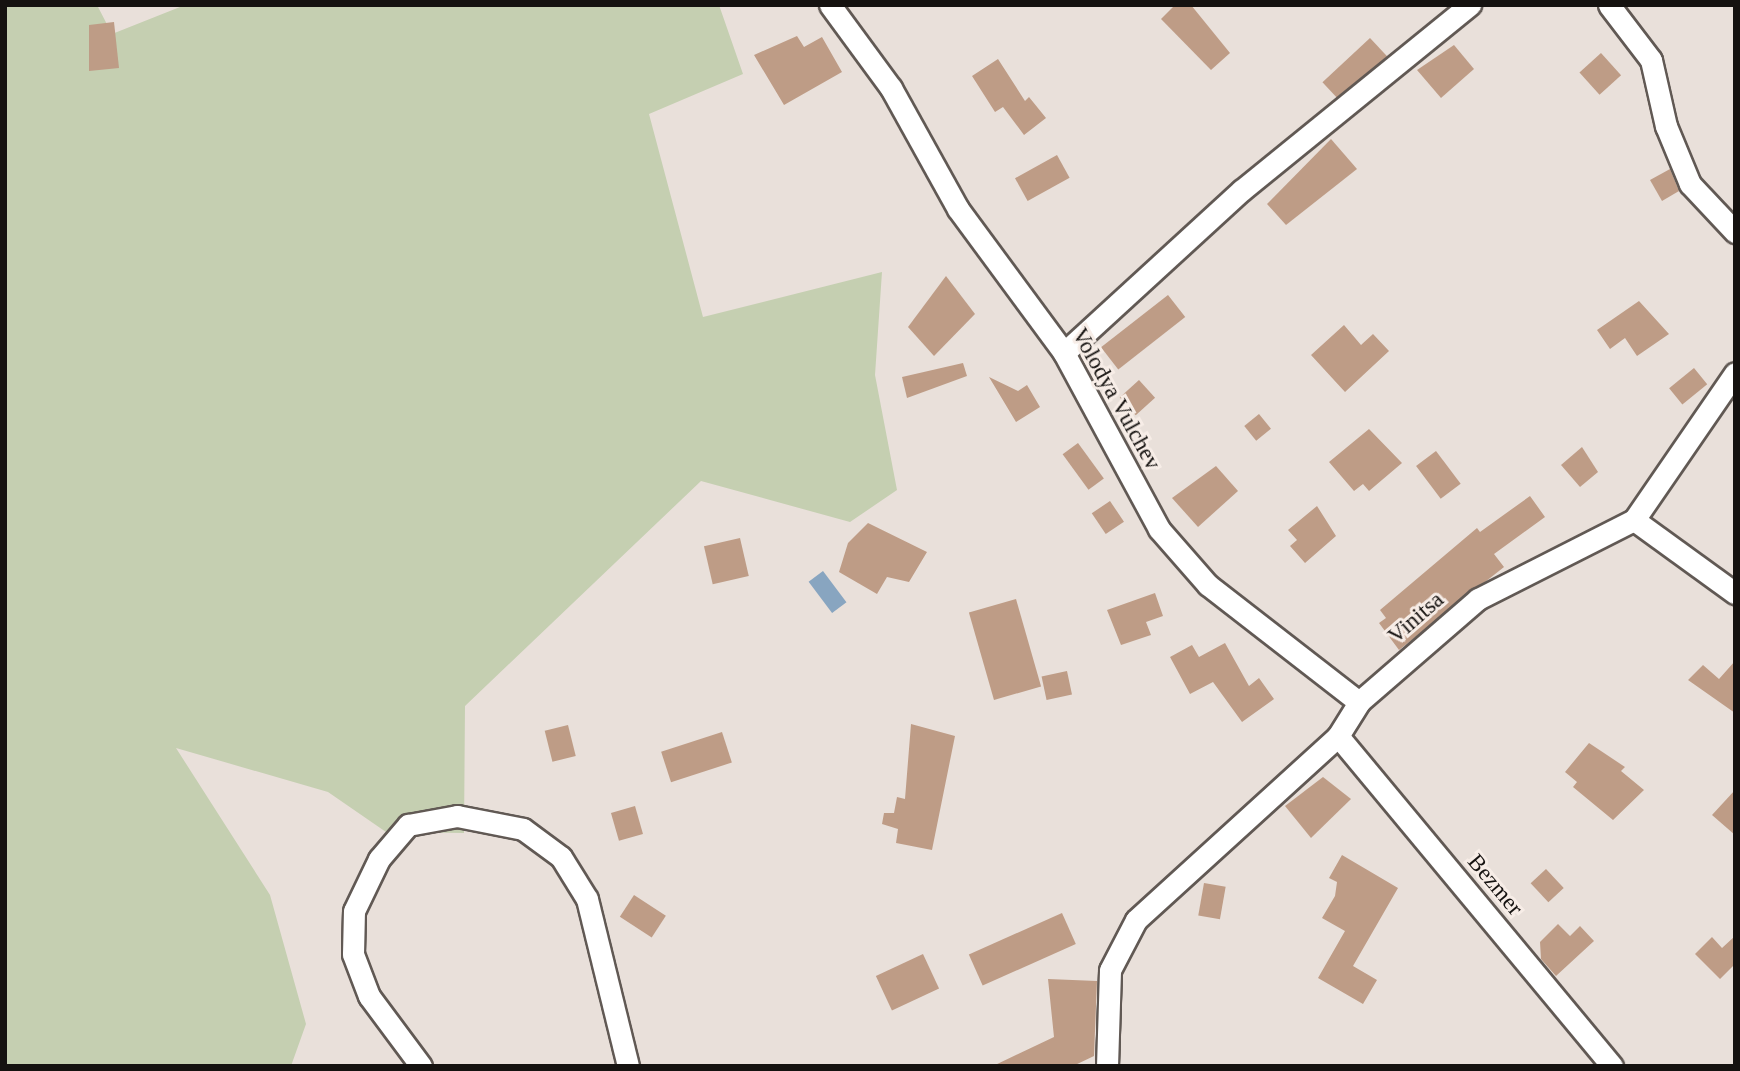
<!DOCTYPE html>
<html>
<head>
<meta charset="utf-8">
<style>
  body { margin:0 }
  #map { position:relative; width:1740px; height:1071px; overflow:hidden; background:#e9e0da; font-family:"Times New Roman",serif }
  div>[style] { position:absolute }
  .green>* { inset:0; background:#c5cfb1 }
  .water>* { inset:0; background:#88a5c0; transform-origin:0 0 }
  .building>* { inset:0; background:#be9c86; transform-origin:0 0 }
  .roads { filter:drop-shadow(2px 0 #615954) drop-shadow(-2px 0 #615954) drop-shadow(0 2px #615954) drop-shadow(0 -2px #615954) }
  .minor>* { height:21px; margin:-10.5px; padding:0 10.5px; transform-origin:10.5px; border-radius:10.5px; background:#fff }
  span { translate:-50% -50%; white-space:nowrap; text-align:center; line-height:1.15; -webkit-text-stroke:6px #f7ede7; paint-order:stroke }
  .street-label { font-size:23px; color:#151210 }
  .frame { position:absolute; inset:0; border:7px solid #151210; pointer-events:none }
</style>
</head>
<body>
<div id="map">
  <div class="green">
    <div style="clip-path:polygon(5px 5px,97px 5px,112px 34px,185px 5px,719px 5px,743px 74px,649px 114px,703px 317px,882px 272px,875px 375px,897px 490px,850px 522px,701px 481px,465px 706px,464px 833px,386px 832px,328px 792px,176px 748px,270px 895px,306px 1024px,291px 1066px,5px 1066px)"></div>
  </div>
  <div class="water">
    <div style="left:823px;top:571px;width:39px;height:18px;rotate:53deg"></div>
  </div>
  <div class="building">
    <div style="clip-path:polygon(1175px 5px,1191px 5px,1230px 53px,1211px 70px,1161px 19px)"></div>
    <div style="clip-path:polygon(114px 22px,119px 68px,89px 71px,89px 25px)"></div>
    <div style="clip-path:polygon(797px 36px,804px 47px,822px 37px,842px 72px,784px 105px,754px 55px)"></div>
    <div style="left:1370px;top:38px;width:25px;height:65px;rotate:47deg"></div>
    <div style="clip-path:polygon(1454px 45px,1474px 69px,1441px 98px,1417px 70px)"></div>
    <div style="left:1601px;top:53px;width:30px;height:29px;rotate:48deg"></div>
    <div style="clip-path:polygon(998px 59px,1025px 101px,1029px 97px,1046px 118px,1024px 135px,1003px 107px,995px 112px,972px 76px)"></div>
    <div style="clip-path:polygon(1331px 139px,1357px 169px,1286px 225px,1267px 204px)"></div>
    <div style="left:1057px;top:155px;width:26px;height:48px;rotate:61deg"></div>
    <div style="clip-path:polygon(1670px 169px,1679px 191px,1662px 201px,1650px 180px)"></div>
    <div style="clip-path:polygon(946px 276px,975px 314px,934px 356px,908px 327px)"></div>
    <div style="left:1168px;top:295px;width:28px;height:85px;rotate:52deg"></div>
    <div style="clip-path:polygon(1639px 301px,1669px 334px,1637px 356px,1625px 338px,1610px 349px,1597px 330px)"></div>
    <div style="clip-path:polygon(1344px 325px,1361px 345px,1373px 334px,1389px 351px,1345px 392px,1311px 355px)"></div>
    <div style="clip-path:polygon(963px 363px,967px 376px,907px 398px,902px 377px)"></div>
    <div style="left:1694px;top:368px;width:21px;height:32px;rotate:51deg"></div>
    <div style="clip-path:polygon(989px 377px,1018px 391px,1027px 385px,1040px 407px,1016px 422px)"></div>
    <div style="left:1139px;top:380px;width:24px;height:26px;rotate:48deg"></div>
    <div style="left:1259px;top:414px;width:19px;height:19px;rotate:51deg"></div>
    <div style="clip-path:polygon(1369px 429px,1402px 463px,1369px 491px,1363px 484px,1354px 491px,1329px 462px)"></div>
    <div style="left:1078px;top:443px;width:44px;height:19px;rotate:54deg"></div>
    <div style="clip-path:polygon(1582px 447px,1598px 472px,1580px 487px,1561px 465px)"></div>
    <div style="left:1436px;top:451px;width:41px;height:25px;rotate:53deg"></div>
    <div style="clip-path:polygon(1216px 466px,1238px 491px,1198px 527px,1172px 498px)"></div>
    <div style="clip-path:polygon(1530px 496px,1545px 517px,1494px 554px,1504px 567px,1399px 650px,1379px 623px,1386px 618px,1380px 610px,1477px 528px,1480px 532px)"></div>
    <div style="left:1110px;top:501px;width:25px;height:22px;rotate:56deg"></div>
    <div style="clip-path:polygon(1317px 506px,1336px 536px,1305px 563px,1290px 546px,1297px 540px,1288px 530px)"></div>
    <div style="clip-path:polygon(868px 523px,927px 552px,909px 582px,887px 577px,877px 594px,839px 572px,848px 543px)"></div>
    <div style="left:740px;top:538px;width:39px;height:37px;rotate:77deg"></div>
    <div style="clip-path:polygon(1155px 593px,1163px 616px,1146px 622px,1151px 635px,1121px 645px,1107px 610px)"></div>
    <div style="left:1016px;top:599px;width:91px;height:49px;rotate:74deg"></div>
    <div style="clip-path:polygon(1225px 643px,1249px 686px,1259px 678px,1274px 699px,1242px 722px,1213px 682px,1190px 694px,1170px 657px,1192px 645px,1199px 657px)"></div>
    <div style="clip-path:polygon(1735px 661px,1735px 713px,1688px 680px,1703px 665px,1719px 679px)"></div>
    <div style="left:1067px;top:671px;width:24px;height:26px;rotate:78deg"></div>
    <div style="clip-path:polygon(911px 724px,955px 736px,932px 850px,896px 843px,898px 829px,882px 824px,884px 813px,894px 813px,897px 797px,905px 799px)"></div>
    <div style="left:568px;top:725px;width:32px;height:24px;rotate:76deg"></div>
    <div style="left:722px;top:732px;width:32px;height:64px;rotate:72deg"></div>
    <div style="clip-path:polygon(1589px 743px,1625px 767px,1621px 771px,1644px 790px,1613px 820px,1573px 787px,1577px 782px,1565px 772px)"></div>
    <div style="clip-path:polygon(1323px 777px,1351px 799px,1311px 838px,1285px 806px)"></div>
    <div style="clip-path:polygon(1735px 790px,1735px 835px,1712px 815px)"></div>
    <div style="left:635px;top:806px;width:29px;height:25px;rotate:74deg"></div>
    <div style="clip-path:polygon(1342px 855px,1398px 888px,1353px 966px,1377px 980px,1363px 1004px,1318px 978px,1345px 931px,1322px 918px,1335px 896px,1337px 882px,1329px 878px)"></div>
    <div style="left:1546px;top:869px;width:26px;height:21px;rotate:47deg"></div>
    <div style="left:1204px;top:883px;width:22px;height:33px;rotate:10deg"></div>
    <div style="left:634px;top:895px;width:38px;height:26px;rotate:33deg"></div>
    <div style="left:1062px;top:913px;width:34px;height:102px;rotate:66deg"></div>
    <div style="clip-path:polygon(1558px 924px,1570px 936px,1580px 926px,1594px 941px,1556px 976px,1541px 959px,1540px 942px)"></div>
    <div style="clip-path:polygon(1735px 936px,1735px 964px,1720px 979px,1695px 954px,1712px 937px,1722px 948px)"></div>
    <div style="left:923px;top:954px;width:38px;height:52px;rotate:65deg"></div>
    <div style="clip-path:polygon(1048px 979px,1097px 981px,1094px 1056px,1073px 1066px,993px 1066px,1054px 1037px)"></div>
  </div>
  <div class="roads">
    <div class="minor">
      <div style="left:830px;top:5px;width:103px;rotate:53.7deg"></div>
      <div style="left:891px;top:88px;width:138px;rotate:61deg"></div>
      <div style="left:958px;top:209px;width:179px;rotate:53.6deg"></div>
      <div style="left:1064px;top:353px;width:200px;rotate:61.6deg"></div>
      <div style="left:1159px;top:529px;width:74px;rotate:48.8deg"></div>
      <div style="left:1208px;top:585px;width:191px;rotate:37.8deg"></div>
      <div style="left:1609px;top:5px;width:69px;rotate:52.6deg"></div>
      <div style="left:1651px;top:60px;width:68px;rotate:77.2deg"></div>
      <div style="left:1666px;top:126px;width:63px;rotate:67.5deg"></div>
      <div style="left:1690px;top:184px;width:66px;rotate:46.8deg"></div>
      <div style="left:1064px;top:353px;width:241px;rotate:-42.5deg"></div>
      <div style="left:1242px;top:190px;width:294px;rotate:-39.1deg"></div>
      <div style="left:1634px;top:520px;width:125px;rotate:35.9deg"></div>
      <div style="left:1338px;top:736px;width:429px;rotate:50.3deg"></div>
      <div style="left:421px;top:1066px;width:87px;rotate:-126.6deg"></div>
      <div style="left:369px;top:996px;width:45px;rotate:-110.9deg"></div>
      <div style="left:353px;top:954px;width:43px;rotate:-88.7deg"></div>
      <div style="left:354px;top:911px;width:58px;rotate:-64.3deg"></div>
      <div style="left:379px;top:859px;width:45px;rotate:-49.5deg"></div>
      <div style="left:408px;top:825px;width:50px;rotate:-10.4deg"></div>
      <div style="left:457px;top:816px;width:67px;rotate:11.1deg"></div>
      <div style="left:523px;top:829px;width:47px;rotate:36.4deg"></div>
      <div style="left:561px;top:857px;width:49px;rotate:58.2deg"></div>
      <div style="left:587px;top:899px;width:172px;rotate:76.2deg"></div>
      <div style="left:1107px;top:1066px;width:96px;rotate:-88.2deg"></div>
      <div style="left:1110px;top:970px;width:56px;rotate:-62.5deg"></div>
      <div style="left:1136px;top:920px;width:273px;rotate:-42.3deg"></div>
      <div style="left:1338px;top:736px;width:40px;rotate:-58deg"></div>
      <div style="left:1359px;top:702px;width:157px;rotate:-40.9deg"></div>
      <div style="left:1478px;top:599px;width:175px;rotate:-26.9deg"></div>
      <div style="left:1634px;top:520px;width:178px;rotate:-55.5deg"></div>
    </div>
  </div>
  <div class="street-label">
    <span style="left:1116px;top:399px;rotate:61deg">Volodya Vulchev</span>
    <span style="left:1416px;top:618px;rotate:-41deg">Vinitsa</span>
    <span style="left:1495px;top:885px;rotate:50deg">Bezmer</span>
  </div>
  <div class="frame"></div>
</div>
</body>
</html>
